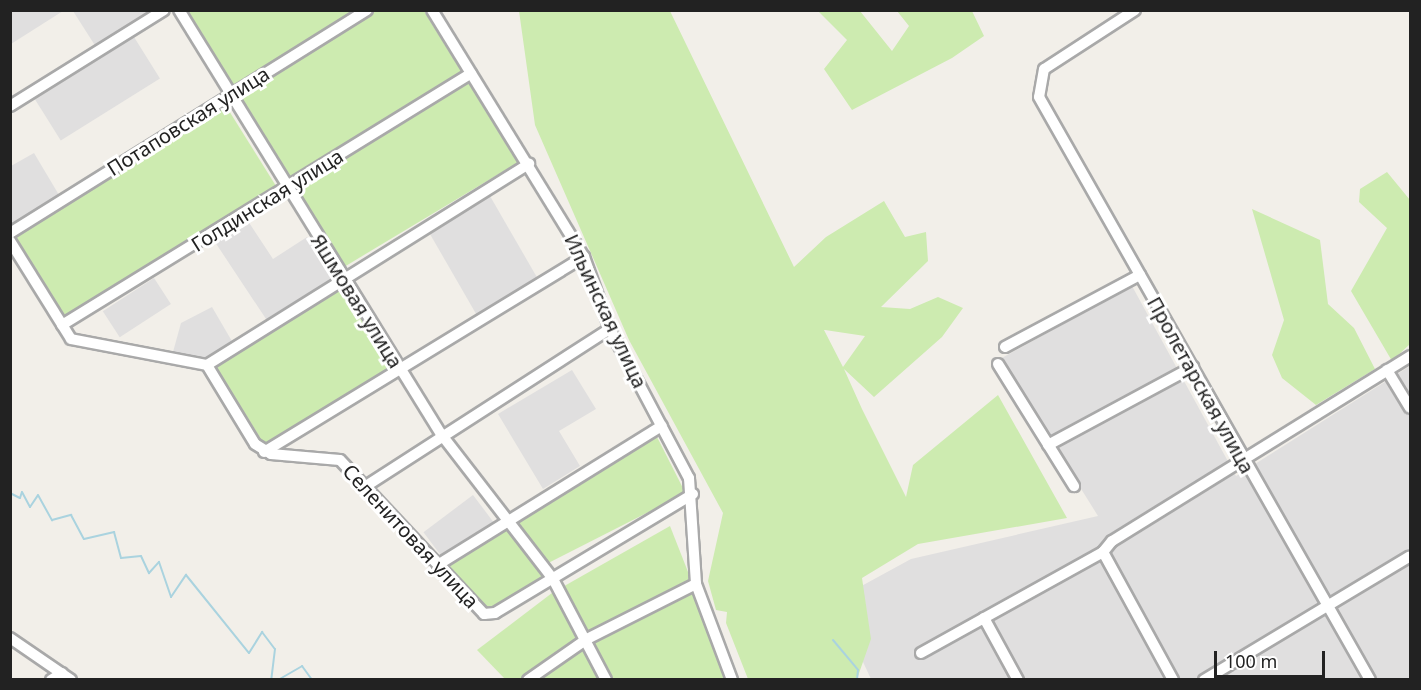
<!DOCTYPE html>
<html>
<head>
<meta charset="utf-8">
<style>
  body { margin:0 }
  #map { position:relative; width:1421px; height:690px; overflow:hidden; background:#f2efe9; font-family:"Noto Sans",sans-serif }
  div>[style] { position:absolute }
  .residential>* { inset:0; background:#e0dfdf; transform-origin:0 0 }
  .grass>* { inset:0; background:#cdebb0; transform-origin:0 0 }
  .stream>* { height:2px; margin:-1px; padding:0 1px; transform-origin:1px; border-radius:1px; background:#aad3df }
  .roads { filter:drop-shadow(2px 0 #a9a9a9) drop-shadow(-2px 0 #a9a9a9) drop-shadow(0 2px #a9a9a9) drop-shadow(0 -2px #a9a9a9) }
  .minor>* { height:10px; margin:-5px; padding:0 5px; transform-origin:5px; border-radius:5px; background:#fff }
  span { translate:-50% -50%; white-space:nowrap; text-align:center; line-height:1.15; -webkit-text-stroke:6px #fff; paint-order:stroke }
  .street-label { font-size:20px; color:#222 }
  .frame { position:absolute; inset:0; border:12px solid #222; pointer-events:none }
  .scale { position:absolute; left:1214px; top:651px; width:111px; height:27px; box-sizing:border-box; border:3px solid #222; border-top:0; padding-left:8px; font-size:18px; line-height:21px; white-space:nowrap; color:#222; -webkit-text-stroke:4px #fff; paint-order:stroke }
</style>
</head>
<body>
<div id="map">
  <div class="residential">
    <div style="clip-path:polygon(11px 10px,63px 10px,63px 11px,11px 44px)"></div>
    <div style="clip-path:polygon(73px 11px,154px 11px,96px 47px)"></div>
    <div style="left:134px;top:37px;width:49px;height:117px;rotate:58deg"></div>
    <div style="clip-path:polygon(34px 153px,59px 195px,11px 226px,11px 166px)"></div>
    <div style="left:490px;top:196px;width:97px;height:71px;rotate:60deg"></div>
    <div style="clip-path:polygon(246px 218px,273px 259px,307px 237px,335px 278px,268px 322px,213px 239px)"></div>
    <div style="left:154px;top:278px;width:31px;height:61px;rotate:57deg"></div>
    <div style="clip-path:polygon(1132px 286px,1236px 476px,1410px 366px,1410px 679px,871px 679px,841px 615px,856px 589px,911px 559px,1098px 516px,1000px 359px)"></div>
    <div style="clip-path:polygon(212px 307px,233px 343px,206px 361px,173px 352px,181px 323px)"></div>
    <div style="clip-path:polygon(572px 370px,596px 409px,559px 431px,580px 466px,543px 489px,498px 414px)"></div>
    <div style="left:473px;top:495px;width:35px;height:62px;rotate:53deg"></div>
  </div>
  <div class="grass">
    <div style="clip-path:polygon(186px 11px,356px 11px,231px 86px)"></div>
    <div style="clip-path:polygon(376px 11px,424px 11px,463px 74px,290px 180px,238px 96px)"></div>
    <div style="clip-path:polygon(evenodd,519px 11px,670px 11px,794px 267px,826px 237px,884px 201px,905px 237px,926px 232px,928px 261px,881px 307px,910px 309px,938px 297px,963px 308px,942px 337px,874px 397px,844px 369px,862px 409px,906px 497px,913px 465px,998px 395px,1067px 518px,918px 544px,862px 578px,871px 639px,857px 679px,748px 679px,726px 623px,727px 612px,716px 610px,708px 581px,723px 513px,629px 340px,535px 125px,519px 11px,824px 330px,825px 330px,865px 336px,843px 367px,824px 330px)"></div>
    <div style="clip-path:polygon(818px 11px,860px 11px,892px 51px,909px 26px,897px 11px,972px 11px,984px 36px,952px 58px,852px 110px,824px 69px,847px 40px)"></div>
    <div style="left:471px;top:81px;width:94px;height:206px;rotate:59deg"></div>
    <div style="left:226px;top:106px;width:95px;height:248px;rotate:58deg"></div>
    <div style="clip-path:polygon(1387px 172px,1410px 200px,1410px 344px,1392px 361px,1351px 291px,1387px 228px,1359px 202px,1360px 189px)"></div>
    <div style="clip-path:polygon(1252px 209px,1320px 240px,1328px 304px,1354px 328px,1375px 369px,1316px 405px,1282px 378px,1272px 355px,1284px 320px)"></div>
    <div style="left:341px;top:286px;width:95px;height:149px;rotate:58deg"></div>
    <div style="left:657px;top:437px;width:63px;height:164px;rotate:63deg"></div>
    <div style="clip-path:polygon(670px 526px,730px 679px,505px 679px,477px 650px,552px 593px)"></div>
    <div style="clip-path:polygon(506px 527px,545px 578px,488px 610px,447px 563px)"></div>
  </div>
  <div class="stream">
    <div style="left:10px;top:493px;width:11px;rotate:27deg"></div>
    <div style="left:20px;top:498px;width:6px;rotate:-72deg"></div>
    <div style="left:22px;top:492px;width:17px;rotate:62deg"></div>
    <div style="left:30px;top:507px;width:14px;rotate:-56deg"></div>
    <div style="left:38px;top:495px;width:29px;rotate:61deg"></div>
    <div style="left:52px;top:520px;width:20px;rotate:-15deg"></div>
    <div style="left:71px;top:515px;width:27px;rotate:62deg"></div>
    <div style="left:84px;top:539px;width:31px;rotate:-13deg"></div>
    <div style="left:114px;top:532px;width:27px;rotate:75deg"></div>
    <div style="left:121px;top:558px;width:20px;rotate:-6deg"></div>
    <div style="left:141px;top:556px;width:19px;rotate:65deg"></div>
    <div style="left:149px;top:573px;width:15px;rotate:-48deg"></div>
    <div style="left:159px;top:562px;width:37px;rotate:71deg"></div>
    <div style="left:171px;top:597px;width:27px;rotate:-56deg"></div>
    <div style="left:186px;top:575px;width:100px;rotate:51.1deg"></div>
    <div style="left:249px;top:653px;width:25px;rotate:-58deg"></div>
    <div style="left:262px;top:632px;width:21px;rotate:53deg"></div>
    <div style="left:275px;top:649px;width:31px;rotate:97deg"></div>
    <div style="left:833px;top:640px;width:39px;rotate:50deg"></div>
    <div style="left:858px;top:670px;width:10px;rotate:96deg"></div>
    <div style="left:278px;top:680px;width:28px;rotate:-30deg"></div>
    <div style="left:302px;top:666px;width:17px;rotate:54deg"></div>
  </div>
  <div class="roads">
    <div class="minor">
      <div style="left:179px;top:10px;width:498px;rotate:58.3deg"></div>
      <div style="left:441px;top:434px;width:183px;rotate:52.3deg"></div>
      <div style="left:553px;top:579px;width:114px;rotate:62.3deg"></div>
      <div style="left:432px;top:10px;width:290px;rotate:58.4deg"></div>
      <div style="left:584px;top:257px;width:77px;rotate:70.1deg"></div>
      <div style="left:610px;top:329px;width:169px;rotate:62.1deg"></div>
      <div style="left:689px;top:478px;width:106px;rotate:86.2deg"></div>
      <div style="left:696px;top:584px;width:103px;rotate:69.4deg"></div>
      <div style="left:1135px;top:10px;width:108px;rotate:147deg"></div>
      <div style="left:1044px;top:69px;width:28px;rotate:100deg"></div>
      <div style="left:1039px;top:97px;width:670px;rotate:60.41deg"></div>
      <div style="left:10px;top:106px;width:181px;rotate:-31.9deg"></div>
      <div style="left:10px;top:233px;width:421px;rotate:-32deg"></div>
      <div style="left:10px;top:241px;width:115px;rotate:58.1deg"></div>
      <div style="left:71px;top:339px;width:138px;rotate:10.8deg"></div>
      <div style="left:207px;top:365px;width:92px;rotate:58.7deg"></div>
      <div style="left:255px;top:444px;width:19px;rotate:32deg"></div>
      <div style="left:271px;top:454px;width:69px;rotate:5deg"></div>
      <div style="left:340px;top:460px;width:211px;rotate:46.9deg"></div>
      <div style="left:484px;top:614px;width:11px;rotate:-5deg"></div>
      <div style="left:495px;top:613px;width:231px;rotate:-31deg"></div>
      <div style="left:62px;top:325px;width:480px;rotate:-31.6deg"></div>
      <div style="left:1005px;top:347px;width:153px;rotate:-28.1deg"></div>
      <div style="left:998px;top:364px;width:144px;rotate:58.1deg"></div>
      <div style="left:207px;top:365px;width:380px;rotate:-32deg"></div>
      <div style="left:1387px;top:370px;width:44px;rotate:58.8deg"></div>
      <div style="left:1048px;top:445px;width:165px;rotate:-28.3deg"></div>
      <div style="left:264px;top:452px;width:375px;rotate:-31.4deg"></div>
      <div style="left:366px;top:486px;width:290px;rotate:-32.8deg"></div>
      <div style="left:1103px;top:552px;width:146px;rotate:61.3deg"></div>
      <div style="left:439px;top:564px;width:262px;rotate:-31.8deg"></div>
      <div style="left:984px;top:618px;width:71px;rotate:61.3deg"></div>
      <div style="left:10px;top:638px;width:74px;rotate:34.5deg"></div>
      <div style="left:921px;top:653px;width:208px;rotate:-29deg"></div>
      <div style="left:1103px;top:552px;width:14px;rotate:-51deg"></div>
      <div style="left:1112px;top:541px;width:351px;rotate:-31.8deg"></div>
      <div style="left:51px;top:680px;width:13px;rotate:-32deg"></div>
      <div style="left:528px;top:680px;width:72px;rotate:-34.8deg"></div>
      <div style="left:587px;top:639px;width:122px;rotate:-26.8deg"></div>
      <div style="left:1204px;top:680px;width:240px;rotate:-31deg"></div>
    </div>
  </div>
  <div class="street-label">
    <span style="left:188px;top:121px;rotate:-32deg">Потаповская улица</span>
    <span style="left:267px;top:200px;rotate:-32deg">Голдинская улица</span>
    <span style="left:357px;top:301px;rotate:58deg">Яшмовая улица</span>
    <span style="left:606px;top:311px;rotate:65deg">Ильинская улица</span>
    <span style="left:1201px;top:385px;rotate:61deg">Пролетарская улица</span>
    <span style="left:411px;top:536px;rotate:47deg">Селенитовая улица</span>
  </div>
  <div class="frame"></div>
  <div class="scale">100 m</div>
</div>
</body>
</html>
